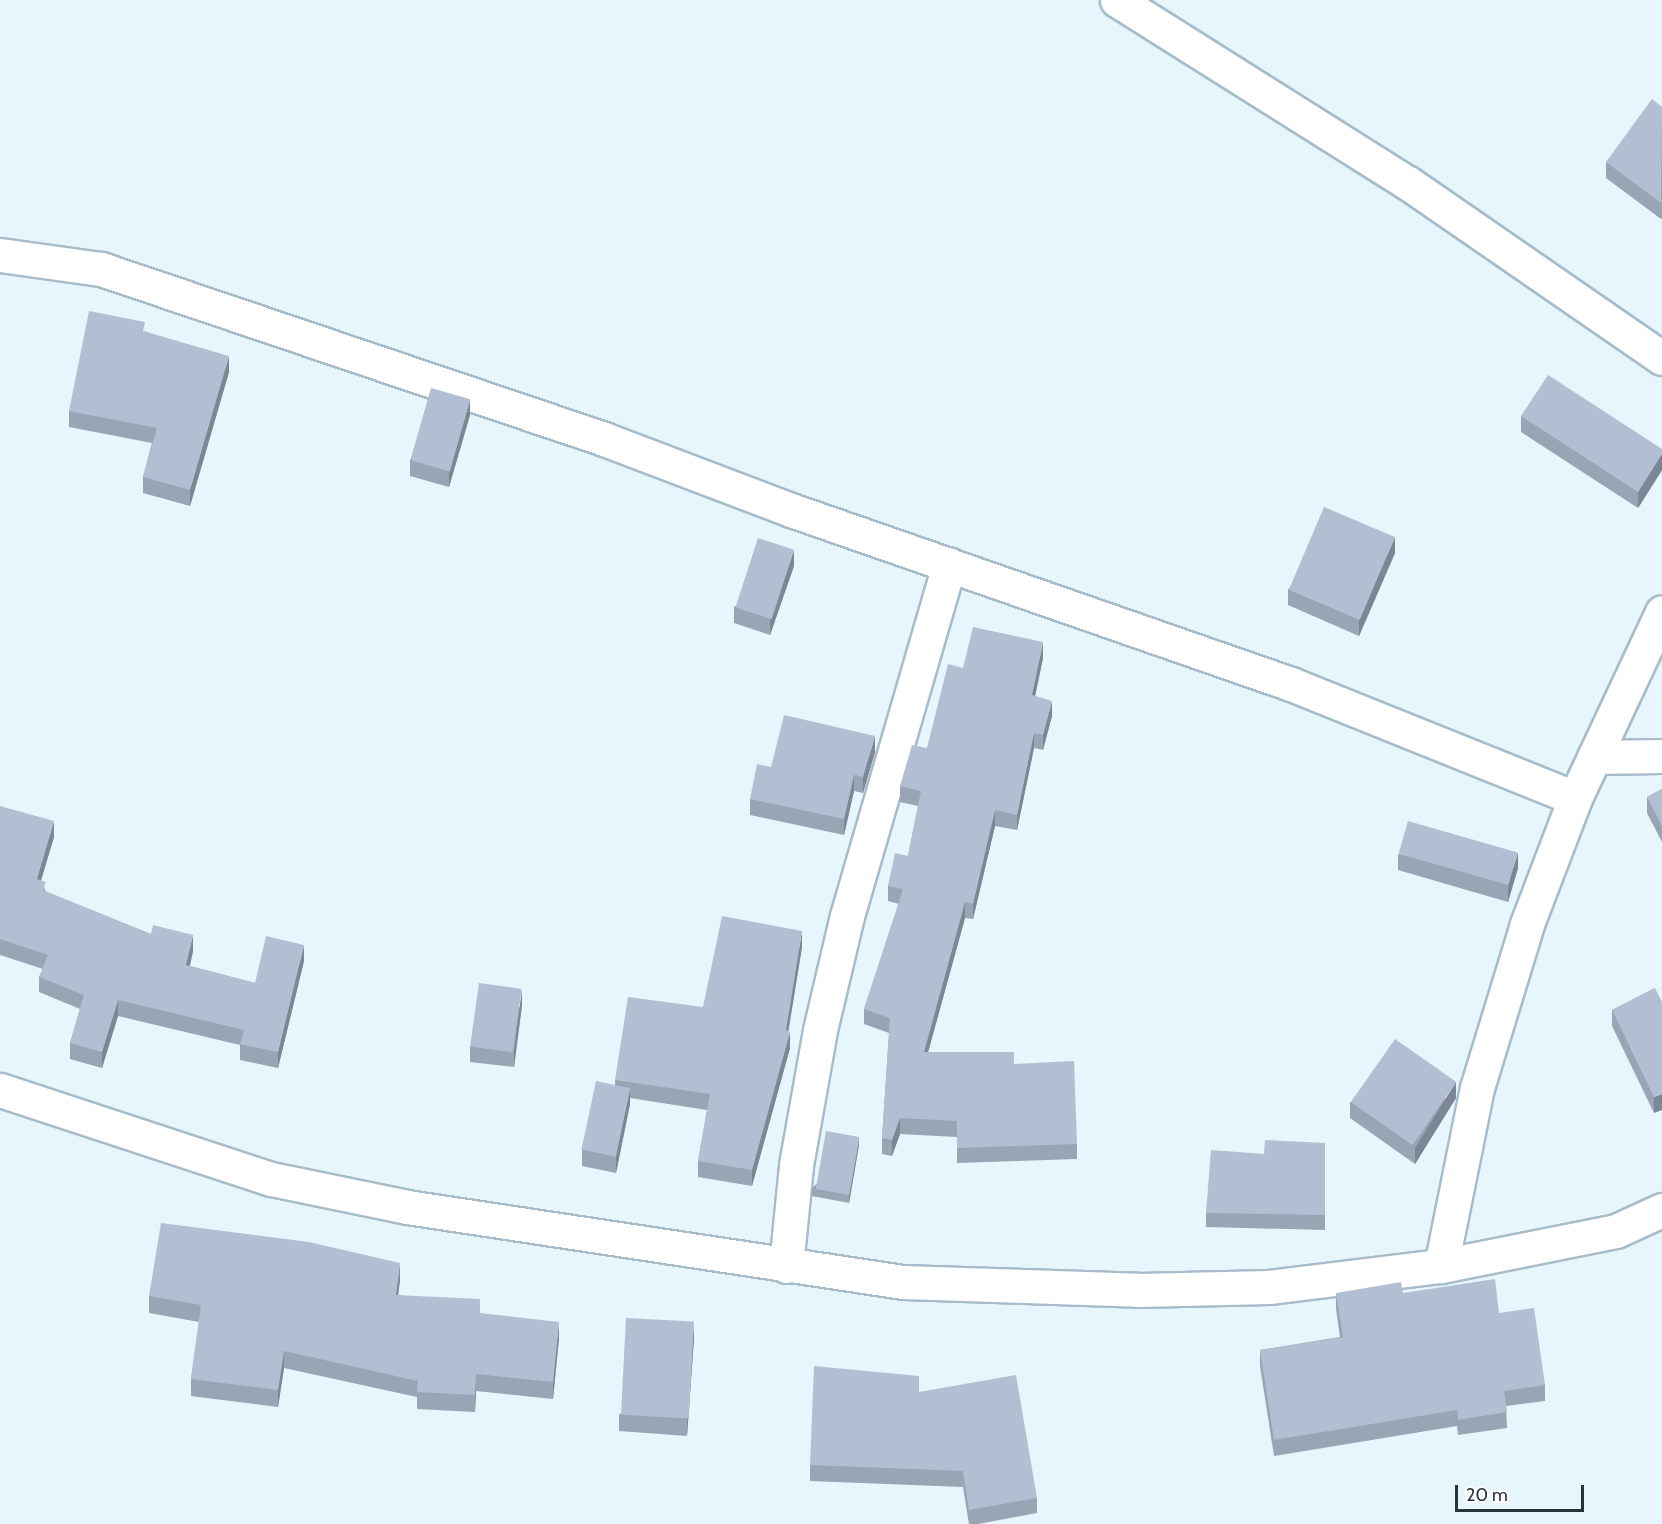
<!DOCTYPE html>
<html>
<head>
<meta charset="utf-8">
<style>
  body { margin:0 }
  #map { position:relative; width:1662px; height:1524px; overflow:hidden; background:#e7f5fd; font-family:Cabin,sans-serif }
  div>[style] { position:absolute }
  .roads { filter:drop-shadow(2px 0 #a6bcca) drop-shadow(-2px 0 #a6bcca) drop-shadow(0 2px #a6bcca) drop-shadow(0 -2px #a6bcca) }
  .street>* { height:33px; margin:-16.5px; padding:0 16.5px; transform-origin:16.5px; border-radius:16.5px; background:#fff }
  .wall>* { inset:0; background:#99a4b5 }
  .shaded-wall>* { inset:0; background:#7d8694 }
  .building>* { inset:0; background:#b2bfd3; transform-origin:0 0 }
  span { translate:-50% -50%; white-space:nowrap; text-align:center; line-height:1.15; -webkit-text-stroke:6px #fff; paint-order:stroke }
  .scale { position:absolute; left:1455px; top:1485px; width:129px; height:27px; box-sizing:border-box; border:3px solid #283237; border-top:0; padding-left:8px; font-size:18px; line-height:21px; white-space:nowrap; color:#283237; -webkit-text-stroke:4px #fff; paint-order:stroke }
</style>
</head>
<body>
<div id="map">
  <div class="roads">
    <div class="street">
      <div style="left:1117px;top:0;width:344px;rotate:32.2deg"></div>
      <div style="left:1408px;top:183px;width:308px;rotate:34.6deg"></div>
      <div style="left:0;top:255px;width:102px;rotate:7.9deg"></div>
      <div style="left:101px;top:269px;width:531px;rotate:18.67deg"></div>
      <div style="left:604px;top:439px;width:200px;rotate:20.8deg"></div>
      <div style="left:791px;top:510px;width:529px;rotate:19.19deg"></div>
      <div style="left:1291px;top:684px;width:306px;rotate:21.9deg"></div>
      <div style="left:1594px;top:757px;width:68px;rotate:-0.8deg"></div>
      <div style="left:0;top:1090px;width:285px;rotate:18.2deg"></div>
      <div style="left:271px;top:1179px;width:139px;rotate:11.6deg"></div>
      <div style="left:407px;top:1207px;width:502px;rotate:8.6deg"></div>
      <div style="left:903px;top:1282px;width:235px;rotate:1.9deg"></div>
      <div style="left:1138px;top:1290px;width:131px;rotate:-1.3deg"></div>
      <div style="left:1269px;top:1287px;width:173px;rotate:-7deg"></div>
      <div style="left:1441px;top:1266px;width:178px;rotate:-11.3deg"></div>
      <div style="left:1616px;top:1231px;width:51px;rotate:-24.5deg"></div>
      <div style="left:786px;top:1266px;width:101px;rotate:-84.3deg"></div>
      <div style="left:796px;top:1165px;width:137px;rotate:-79.9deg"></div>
      <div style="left:820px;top:1030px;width:117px;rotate:-76.7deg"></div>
      <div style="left:847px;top:916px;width:366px;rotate:-73.8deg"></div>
      <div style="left:1441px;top:1266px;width:182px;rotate:-78.6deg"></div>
      <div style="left:1477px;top:1088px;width:171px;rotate:-73deg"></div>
      <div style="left:1527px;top:924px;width:135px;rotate:-69.1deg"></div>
      <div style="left:1575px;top:798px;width:205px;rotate:-64.9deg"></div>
    </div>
  </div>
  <div class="wall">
    <div style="clip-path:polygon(1662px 107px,1662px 218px,1661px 219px,1606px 178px,1606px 162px)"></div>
    <div style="clip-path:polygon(145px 331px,229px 372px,190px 506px,143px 493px,143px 477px,152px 443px,69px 427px,69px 411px)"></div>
    <div style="clip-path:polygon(470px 415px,449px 487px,410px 476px,410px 460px)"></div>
    <div style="clip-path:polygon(1521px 416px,1662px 449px,1662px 470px,1638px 508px,1521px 432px)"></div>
    <div style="clip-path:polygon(1395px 553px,1359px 636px,1288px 605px,1288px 589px)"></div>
    <div style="clip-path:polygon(794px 566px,770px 635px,734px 623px,734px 607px)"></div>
    <div style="clip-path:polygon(1043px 658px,1035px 696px,1052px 716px,1043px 750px,1034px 748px,1017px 830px,995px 826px,973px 919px,965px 918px,928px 1052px,1014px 1064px,1077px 1144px,1077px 1159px,957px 1163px,957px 1137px,900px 1134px,892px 1156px,882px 1154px,882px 1138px,889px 1033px,864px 1024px,864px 1009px,899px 904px,888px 901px,888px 886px,908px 856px,918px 806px,900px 802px,900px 786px,927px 748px)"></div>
    <div style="clip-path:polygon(875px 752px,863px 793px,854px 791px,844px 835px,750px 815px,750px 799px,771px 767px)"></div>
    <div style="clip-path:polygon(1662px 789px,1662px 842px,1647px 813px,1647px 797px)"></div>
    <div style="clip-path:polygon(0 806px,54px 837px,41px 880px,46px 892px,193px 951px,190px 966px,255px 983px,304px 961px,278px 1068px,240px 1060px,240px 1045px,118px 1016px,102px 1068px,70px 1059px,70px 1043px,80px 1009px,39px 992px,39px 977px,43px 969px,0 955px)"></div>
    <div style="clip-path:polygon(1398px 854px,1518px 868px,1508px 902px,1398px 870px)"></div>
    <div style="clip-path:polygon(802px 947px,788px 1031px,790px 1048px,752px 1186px,698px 1177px,698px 1161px,707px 1110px,630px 1098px,630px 1104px,616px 1173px,582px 1166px,582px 1150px,615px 1085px,615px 1080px,703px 1007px)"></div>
    <div style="clip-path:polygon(1655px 988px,1654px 1113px,1612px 1026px,1612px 1010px)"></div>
    <div style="clip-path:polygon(522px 1005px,514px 1067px,470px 1062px,470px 1046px)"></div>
    <div style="clip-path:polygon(1456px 1098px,1415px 1164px,1350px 1118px,1350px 1102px)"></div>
    <div style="clip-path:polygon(1325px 1143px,1325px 1230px,1206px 1227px,1206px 1213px,1264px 1154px)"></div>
    <div style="clip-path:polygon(859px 1145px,849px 1203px,812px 1196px,812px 1188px)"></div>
    <div style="clip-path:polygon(400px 1280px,398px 1295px,480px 1313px,559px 1338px,553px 1399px,476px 1391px,475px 1412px,417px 1409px,417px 1397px,284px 1368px,278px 1407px,191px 1396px,191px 1379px,199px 1322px,149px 1313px,149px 1296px)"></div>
    <div style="clip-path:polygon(1336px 1293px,1403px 1293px,1499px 1313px,1545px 1385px,1545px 1401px,1506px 1406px,1507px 1428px,1458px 1435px,1457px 1426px,1274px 1456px,1260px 1366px,1260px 1350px,1340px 1337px,1336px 1309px)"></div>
    <div style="clip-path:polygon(694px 1338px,687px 1436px,619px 1431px,619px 1415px)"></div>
    <div style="clip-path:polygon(919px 1392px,1037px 1498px,1037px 1513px,978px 1524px,969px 1524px,963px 1487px,810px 1481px,810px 1465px)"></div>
  </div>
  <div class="shaded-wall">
    <div style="clip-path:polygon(229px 356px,229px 372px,190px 506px,190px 490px)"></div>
    <div style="clip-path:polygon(470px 399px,470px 415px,449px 487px,449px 471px)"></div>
    <div style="clip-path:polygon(1662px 454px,1662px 470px,1638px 508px,1638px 492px)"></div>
    <div style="clip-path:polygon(1395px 537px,1395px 553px,1359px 636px,1359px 620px)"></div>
    <div style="clip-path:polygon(794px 550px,794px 566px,770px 635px,770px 619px)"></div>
    <div style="clip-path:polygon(1043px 642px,1043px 658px,1032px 711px,1032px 695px)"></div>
    <div style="clip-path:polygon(1052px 701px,1052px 716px,1043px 750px,1043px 735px)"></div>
    <div style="clip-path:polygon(1034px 733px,1034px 748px,1017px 830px,1017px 815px)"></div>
    <div style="clip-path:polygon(875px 736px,875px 752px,863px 793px,863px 777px)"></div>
    <div style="clip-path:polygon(854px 775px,854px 791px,844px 835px,844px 819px)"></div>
    <div style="clip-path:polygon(995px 810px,995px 826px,973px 919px,973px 904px)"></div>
    <div style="clip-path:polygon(54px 821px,54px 837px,37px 894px,37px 879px)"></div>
    <div style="clip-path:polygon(1518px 852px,1518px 868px,1508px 902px,1508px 886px)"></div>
    <div style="clip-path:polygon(965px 902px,965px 918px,924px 1067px,924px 1052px)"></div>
    <div style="clip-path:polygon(802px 931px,802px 947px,786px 1046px,786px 1030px)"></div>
    <div style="clip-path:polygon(193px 935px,193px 951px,186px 981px,186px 965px)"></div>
    <div style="clip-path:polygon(304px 945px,304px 961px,278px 1068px,278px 1052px)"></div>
    <div style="clip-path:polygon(522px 989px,522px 1005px,514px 1067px,514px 1051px)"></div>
    <div style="clip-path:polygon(118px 1000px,118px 1016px,102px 1068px,102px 1052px)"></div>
    <div style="clip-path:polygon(790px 1032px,790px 1048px,752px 1186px,752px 1170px)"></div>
    <div style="clip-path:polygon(1456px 1082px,1456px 1098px,1415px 1164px,1415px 1148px)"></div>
    <div style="clip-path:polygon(630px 1088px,630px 1104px,616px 1173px,616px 1157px)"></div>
    <div style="clip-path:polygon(1662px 1094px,1662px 1110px,1654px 1113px,1654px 1097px)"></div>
    <div style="clip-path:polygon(900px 1118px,900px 1134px,892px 1156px,892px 1140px)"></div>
    <div style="clip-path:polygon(859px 1137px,859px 1145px,849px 1203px,849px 1194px)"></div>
    <div style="clip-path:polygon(400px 1263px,400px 1280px,396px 1312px,396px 1295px)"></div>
    <div style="clip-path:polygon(559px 1322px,559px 1338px,553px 1399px,553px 1382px)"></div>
    <div style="clip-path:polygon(694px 1322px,694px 1338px,687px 1436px,687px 1420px)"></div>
    <div style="clip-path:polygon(284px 1351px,284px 1368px,278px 1407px,278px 1390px)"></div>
    <div style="clip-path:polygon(476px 1374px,476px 1391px,475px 1412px,475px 1395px)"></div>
  </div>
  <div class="building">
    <div style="clip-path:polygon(1652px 99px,1662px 107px,1661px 203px,1606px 162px)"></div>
    <div style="clip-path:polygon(89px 311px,145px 322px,143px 331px,229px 356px,190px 490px,143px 477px,157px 428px,69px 411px)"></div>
    <div style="clip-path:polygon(1548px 375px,1662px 449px,1662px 454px,1638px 492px,1521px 416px)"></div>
    <div style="left:431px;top:388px;width:41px;height:75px;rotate:16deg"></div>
    <div style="left:1324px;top:507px;width:77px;height:90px;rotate:23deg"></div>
    <div style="left:758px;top:538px;width:38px;height:73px;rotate:18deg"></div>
    <div style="clip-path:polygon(973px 627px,1043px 642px,1032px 695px,1052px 701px,1043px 735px,1034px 733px,1017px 815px,995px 810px,973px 904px,965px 902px,924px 1052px,1014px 1052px,1014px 1064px,1074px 1061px,1077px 1144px,957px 1148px,957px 1121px,900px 1118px,892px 1140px,882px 1138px,890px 1018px,864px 1009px,903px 889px,888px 886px,895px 853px,908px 856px,921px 791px,900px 786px,912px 745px,927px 748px,948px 664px,963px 668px)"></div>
    <div style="clip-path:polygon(784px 715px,875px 736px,863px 777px,854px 775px,844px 819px,750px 799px,757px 764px,771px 767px)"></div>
    <div style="clip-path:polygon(1662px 789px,1662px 826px,1647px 797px)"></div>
    <div style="clip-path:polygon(0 806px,54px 821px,37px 879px,46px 882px,43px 890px,151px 934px,153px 925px,193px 935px,186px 965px,255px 983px,266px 936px,304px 945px,278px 1052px,240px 1044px,244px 1030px,118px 1000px,102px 1052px,70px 1043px,84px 995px,39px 977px,48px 955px,0 939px)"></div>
    <div style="left:1408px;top:821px;width:114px;height:34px;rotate:16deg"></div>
    <div style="clip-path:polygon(722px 916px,802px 931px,786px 1030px,790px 1032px,752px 1170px,698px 1161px,710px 1094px,615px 1080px,628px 997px,703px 1007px)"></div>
    <div style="left:479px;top:983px;width:43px;height:64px;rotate:8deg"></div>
    <div style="clip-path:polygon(1655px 988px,1662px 1002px,1662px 1094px,1654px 1097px,1612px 1010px)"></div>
    <div style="left:1395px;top:1039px;width:75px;height:77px;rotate:35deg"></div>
    <div style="left:596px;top:1081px;width:35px;height:70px;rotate:12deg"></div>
    <div style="left:826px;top:1131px;width:34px;height:59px;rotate:10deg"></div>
    <div style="clip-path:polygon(1265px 1140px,1325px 1143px,1325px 1215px,1206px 1213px,1211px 1150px,1264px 1154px)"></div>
    <div style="clip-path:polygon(161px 1223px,309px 1242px,400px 1263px,396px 1295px,480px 1299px,480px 1313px,559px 1322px,553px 1382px,476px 1374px,475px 1395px,417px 1392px,418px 1381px,284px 1351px,278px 1390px,191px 1379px,201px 1305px,149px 1296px)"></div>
    <div style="clip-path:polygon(1495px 1279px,1499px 1313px,1534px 1308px,1545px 1385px,1504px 1391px,1507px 1412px,1458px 1420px,1457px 1410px,1274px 1440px,1260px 1350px,1343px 1337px,1336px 1293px,1401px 1282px,1403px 1293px)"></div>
    <div style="left:626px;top:1318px;width:68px;height:97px;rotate:3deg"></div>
    <div style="clip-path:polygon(814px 1366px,919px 1376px,919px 1392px,1016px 1375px,1037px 1498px,969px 1510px,963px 1471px,810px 1465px)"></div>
  </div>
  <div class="scale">20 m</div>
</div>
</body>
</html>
